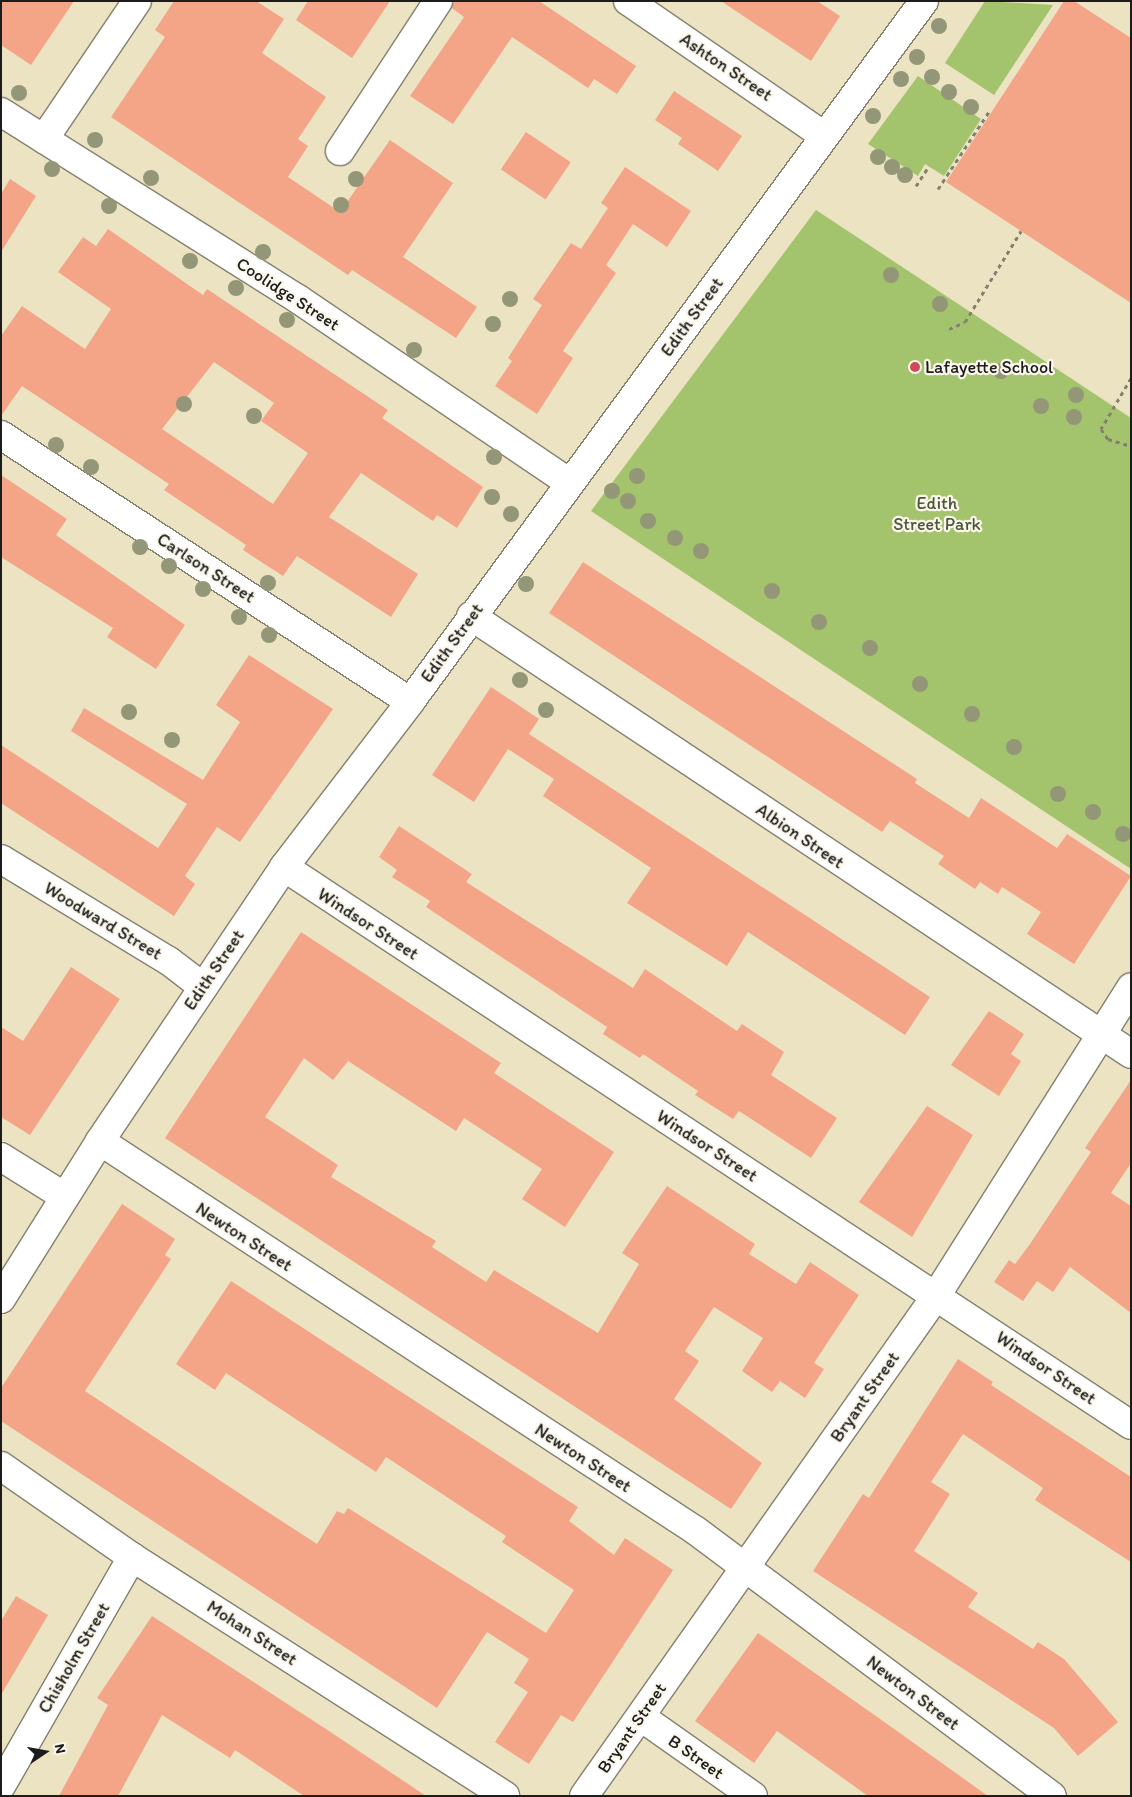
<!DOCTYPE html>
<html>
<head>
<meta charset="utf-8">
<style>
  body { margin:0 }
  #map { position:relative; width:1132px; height:1797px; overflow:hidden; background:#ece3c3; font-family:Itim,sans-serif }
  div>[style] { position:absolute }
  .green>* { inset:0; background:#a3c46d }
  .building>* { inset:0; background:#f4a588; transform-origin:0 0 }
  .path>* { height:3px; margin-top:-1.5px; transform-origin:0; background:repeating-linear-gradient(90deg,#848070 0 4px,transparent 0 8px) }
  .roads { filter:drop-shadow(1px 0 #848070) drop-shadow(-1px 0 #848070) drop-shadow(0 1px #848070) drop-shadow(0 -1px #848070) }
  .minor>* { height:28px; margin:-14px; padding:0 14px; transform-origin:14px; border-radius:14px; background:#fff }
  .secondary>* { height:28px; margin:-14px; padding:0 14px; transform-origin:14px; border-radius:14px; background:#fff }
  .trees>* { width:16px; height:16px; margin:-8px; border-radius:50%; background:#939677 }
  .dots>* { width:14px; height:14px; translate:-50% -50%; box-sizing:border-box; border:2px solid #fbf7ec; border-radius:50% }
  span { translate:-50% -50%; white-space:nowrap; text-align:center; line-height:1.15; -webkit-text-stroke:4.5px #fbf7ec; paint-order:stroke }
  .street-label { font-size:18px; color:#1c1c1c }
  .poi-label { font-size:18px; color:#1c1c1c }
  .left { translate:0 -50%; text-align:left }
  .park-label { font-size:18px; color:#4b5738 }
  .frame { position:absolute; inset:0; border:2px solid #1c1c1c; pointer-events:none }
  .north { position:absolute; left:20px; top:1727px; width:50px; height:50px; -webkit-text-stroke:4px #fbf7ec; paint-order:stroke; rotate:78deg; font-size:14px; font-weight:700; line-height:20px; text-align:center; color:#1c1c1c }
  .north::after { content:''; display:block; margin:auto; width:18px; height:22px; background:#1c1c1c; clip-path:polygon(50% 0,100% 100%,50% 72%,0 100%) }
</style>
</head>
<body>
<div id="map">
  <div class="green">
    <div style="clip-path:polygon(985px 1px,1053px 5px,994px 95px,945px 63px)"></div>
    <div style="clip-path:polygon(918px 76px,981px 119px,944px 176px,925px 164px,918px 176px,868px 144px)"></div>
    <div style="clip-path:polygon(816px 210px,1131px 418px,1131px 869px,591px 511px)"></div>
  </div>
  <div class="building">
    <div style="clip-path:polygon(1px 1px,74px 1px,31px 65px,1px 45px)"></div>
    <div style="clip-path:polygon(174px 1px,256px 1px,284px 19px,262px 53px,326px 97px,298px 139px,308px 146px,288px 177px,340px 212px,390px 140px,453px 183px,403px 257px,477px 307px,456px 338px,352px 270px,348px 275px,111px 117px,165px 37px,155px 30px)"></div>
    <div style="clip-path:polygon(308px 1px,390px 1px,352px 58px,296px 20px)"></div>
    <div style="clip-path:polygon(454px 1px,539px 1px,636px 66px,617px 94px,594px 79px,588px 88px,512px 37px,453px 124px,410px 96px,464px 17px,452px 8px)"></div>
    <div style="clip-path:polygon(721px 1px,817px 1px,840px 16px,811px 61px)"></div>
    <div style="clip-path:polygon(1064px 1px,1074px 1px,1131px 38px,1131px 303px,946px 182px)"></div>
    <div style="clip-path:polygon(674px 91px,742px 136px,718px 171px,678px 144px,682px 138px,655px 120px)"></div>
    <div style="left:526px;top:132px;width:54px;height:45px;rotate:34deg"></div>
    <div style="clip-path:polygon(625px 167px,691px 211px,667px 247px,633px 224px,606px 265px,616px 273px,563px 351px,573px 358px,537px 414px,495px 386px,512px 361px,508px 358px,542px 305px,533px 299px,571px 243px,581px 249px,608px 208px,601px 203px)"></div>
    <div style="clip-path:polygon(10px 179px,36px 196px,1px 252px,1px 194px)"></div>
    <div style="clip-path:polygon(evenodd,108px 229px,203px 295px,207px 289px,388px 410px,382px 418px,483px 487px,457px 528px,437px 515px,433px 521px,361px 473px,329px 517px,418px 574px,391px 617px,297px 556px,283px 576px,243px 550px,246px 545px,164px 490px,169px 484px,22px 386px,1px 416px,1px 336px,22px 306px,85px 349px,111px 309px,58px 272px,83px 237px,96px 246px,108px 229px,214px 362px,274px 403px,261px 421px,308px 453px,273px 504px,162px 429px,214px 362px)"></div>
    <div style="clip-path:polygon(1px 475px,67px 519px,56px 535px,185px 625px,156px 669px,107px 637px,113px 628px,1px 557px)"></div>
    <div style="clip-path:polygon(583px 562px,917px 779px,915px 783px,969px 818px,981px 798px,1057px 848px,1067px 834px,1131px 876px,1074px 964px,1027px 934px,1041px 912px,1002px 887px,998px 894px,980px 882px,975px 889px,938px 864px,944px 856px,890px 821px,882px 832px,549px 613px)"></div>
    <div style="clip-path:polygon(249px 655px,333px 709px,240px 842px,217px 827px,185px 876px,195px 884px,174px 916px,1px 803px,1px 745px,158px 848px,187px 804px,71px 731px,84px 708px,203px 780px,240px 722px,216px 705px)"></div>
    <div style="clip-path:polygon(491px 687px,539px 719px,529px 734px,930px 997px,905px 1035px,748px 932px,727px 966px,627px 903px,651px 868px,543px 796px,554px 779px,508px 749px,474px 802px,432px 775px)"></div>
    <div style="clip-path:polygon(399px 826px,472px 874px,466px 882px,633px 988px,645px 969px,737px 1031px,742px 1024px,784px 1052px,771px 1075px,837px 1118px,811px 1158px,739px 1111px,733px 1119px,695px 1095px,698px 1091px,643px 1054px,640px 1058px,603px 1034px,607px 1027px,426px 907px,430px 901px,392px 877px,397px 870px,379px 857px)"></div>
    <div style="clip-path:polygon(301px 932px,501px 1063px,494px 1073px,614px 1152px,565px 1227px,522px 1199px,542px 1169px,464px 1118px,456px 1131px,348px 1061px,333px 1080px,304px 1058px,265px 1117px,338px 1165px,331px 1177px,436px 1241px,432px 1247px,486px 1282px,494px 1270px,598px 1333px,639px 1264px,622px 1253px,667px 1186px,755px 1244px,749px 1254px,796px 1284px,810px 1262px,859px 1295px,814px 1363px,824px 1369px,805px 1398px,780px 1381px,772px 1392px,742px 1371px,763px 1338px,714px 1307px,685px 1351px,699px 1361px,674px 1399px,762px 1463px,731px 1509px,165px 1138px)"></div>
    <div style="clip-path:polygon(71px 967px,120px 999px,30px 1135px,1px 1117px,1px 1027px,23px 1041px)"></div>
    <div style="clip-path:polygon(989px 1011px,1024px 1034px,1011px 1054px,1021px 1061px,999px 1096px,951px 1065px)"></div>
    <div style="clip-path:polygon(1131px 1080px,1131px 1163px,1111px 1193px,1131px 1206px,1131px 1313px,1070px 1267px,1053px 1292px,1037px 1281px,1023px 1301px,994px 1282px,1009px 1260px,1015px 1264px,1030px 1244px,1091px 1152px,1085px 1148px)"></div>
    <div style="clip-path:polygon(927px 1106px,973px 1135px,912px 1237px,859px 1202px)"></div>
    <div style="clip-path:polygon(122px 1204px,175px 1239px,165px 1255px,171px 1259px,85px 1391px,257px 1505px,317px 1544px,337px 1511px,344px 1514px,348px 1508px,546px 1633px,574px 1590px,502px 1542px,506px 1536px,386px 1457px,376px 1472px,226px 1373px,215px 1390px,176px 1364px,231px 1281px,578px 1507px,569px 1521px,614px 1555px,625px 1538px,673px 1570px,573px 1722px,561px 1715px,529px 1764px,495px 1742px,528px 1692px,514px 1683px,529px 1659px,487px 1632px,437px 1708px,1px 1421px,1px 1388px)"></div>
    <div style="clip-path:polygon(958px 1359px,993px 1382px,991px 1385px,1131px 1477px,1131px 1562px,1035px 1500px,1043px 1488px,963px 1434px,931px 1482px,950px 1494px,914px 1551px,978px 1593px,968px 1607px,1033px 1649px,1038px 1642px,1064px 1659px,1118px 1722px,1078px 1756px,1054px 1728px,813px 1571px,863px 1494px,869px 1498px)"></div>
    <div style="clip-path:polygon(16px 1596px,48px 1615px,1px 1695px,1px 1621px)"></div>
    <div style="clip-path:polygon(152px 1616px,329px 1731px,426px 1796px,304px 1796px,235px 1750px,230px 1758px,162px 1715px,118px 1796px,59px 1796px,108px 1705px,97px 1698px)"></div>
    <div style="clip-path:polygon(758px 1633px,890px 1726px,988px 1796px,868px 1796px,777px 1731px,754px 1763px,695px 1721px)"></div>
  </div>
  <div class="path">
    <div style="left:916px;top:186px;width:24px;rotate:-57deg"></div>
    <div style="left:938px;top:189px;width:95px;rotate:-56.6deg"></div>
    <div style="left:949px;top:329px;width:17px;rotate:-24deg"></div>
    <div style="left:965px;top:322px;width:107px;rotate:-58.4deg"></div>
    <div style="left:1131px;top:378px;width:59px;rotate:120.5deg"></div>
    <div style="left:1101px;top:429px;width:12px;rotate:55deg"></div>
    <div style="left:1108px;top:439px;width:24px;rotate:17deg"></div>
  </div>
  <div class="roads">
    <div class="minor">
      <div style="left:628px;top:1px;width:237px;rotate:34.5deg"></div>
      <div style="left:1px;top:112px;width:351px;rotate:32.2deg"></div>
      <div style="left:298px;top:299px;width:328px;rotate:34.1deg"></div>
      <div style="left:44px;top:139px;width:166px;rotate:-56deg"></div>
      <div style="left:340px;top:151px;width:179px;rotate:-56.8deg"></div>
      <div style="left:1px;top:435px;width:488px;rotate:33.1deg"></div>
      <div style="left:471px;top:616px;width:792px;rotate:33.57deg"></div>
      <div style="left:1px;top:859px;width:197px;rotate:31.3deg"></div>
      <div style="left:169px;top:961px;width:43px;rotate:37.4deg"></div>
      <div style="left:284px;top:867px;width:1014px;rotate:33.38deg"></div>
      <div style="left:100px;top:1141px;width:711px;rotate:33.18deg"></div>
      <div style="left:695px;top:1530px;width:445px;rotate:36.7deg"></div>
      <div style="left:1px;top:1157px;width:75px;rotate:32deg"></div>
      <div style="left:1px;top:1299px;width:186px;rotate:-57.9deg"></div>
      <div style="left:100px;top:1141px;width:330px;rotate:-56.1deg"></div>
      <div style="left:284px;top:867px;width:208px;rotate:-52.6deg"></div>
      <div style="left:410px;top:702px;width:869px;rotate:-53.75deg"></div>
      <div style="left:1px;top:1466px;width:160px;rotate:34.8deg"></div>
      <div style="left:132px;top:1557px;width:443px;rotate:32.6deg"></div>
      <div style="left:641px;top:1717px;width:137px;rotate:35.2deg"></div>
      <div style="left:1px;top:1786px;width:264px;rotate:-60.2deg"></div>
    </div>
    <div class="secondary">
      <div style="left:584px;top:1796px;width:611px;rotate:-54.85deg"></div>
      <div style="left:936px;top:1296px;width:365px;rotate:-57.7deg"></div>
    </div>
  </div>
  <div class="trees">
    <div style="left:939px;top:26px"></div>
    <div style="left:917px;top:57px"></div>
    <div style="left:932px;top:77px"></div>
    <div style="left:901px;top:79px"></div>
    <div style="left:949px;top:92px"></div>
    <div style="left:19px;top:93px"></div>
    <div style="left:971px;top:107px"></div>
    <div style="left:873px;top:116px"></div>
    <div style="left:95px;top:140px"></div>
    <div style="left:878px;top:157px"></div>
    <div style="left:892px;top:167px"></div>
    <div style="left:52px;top:169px"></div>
    <div style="left:905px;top:175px"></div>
    <div style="left:151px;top:178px"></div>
    <div style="left:356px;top:179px"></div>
    <div style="left:341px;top:205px"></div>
    <div style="left:109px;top:206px"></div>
    <div style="left:263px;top:252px"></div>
    <div style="left:190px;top:261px"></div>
    <div style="left:891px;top:275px"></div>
    <div style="left:236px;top:288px"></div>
    <div style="left:510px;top:299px"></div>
    <div style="left:940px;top:304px"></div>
    <div style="left:287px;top:320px"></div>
    <div style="left:493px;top:324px"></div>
    <div style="left:414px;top:350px"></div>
    <div style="left:1001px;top:371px"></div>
    <div style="left:1076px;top:395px"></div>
    <div style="left:184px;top:404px"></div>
    <div style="left:1041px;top:406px"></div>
    <div style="left:254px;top:416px"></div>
    <div style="left:1074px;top:417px"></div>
    <div style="left:56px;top:445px"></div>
    <div style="left:494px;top:457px"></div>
    <div style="left:91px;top:467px"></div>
    <div style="left:637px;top:476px"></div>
    <div style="left:612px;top:491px"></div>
    <div style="left:492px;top:497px"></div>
    <div style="left:628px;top:501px"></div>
    <div style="left:511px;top:514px"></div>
    <div style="left:648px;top:521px"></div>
    <div style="left:675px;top:538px"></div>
    <div style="left:140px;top:547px"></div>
    <div style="left:701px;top:551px"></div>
    <div style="left:169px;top:566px"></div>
    <div style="left:268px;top:583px"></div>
    <div style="left:526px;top:584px"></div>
    <div style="left:203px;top:589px"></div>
    <div style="left:772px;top:591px"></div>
    <div style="left:239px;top:617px"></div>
    <div style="left:819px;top:622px"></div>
    <div style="left:269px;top:635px"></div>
    <div style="left:870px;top:648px"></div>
    <div style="left:520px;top:680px"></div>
    <div style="left:920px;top:684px"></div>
    <div style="left:546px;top:710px"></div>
    <div style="left:129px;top:712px"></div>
    <div style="left:972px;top:714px"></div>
    <div style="left:172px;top:740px"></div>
    <div style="left:1014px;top:747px"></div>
    <div style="left:1058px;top:794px"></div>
    <div style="left:1093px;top:812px"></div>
    <div style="left:1123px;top:834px"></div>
  </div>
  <div class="dots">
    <div style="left:915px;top:367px;background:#d1495b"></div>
  </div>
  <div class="street-label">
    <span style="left:726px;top:67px;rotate:34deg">Ashton Street</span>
    <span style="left:288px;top:294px;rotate:33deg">Coolidge Street</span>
    <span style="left:692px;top:317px;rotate:-54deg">Edith Street</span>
    <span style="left:206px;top:568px;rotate:33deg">Carlson Street</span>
    <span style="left:452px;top:643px;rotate:-54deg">Edith Street</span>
    <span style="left:800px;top:836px;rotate:34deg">Albion Street</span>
    <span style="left:103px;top:921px;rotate:31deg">Woodward Street</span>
    <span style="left:368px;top:924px;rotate:33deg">Windsor Street</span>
    <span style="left:214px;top:970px;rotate:-56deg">Edith Street</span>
    <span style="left:707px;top:1146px;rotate:33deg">Windsor Street</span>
    <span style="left:244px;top:1237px;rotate:33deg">Newton Street</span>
    <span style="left:1046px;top:1368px;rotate:34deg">Windsor Street</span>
    <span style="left:865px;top:1397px;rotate:-55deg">Bryant Street</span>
    <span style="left:583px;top:1458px;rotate:33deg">Newton Street</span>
    <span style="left:252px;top:1633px;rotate:33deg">Mohan Street</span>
    <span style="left:74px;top:1658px;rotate:-60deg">Chisholm Street</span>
    <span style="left:913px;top:1693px;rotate:37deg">Newton Street</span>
    <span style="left:632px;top:1728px;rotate:-55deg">Bryant Street</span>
    <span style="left:696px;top:1757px;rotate:35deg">B Street</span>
  </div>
  <div class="poi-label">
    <span class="left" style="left:925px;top:367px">Lafayette School</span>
  </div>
  <div class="park-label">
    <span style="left:937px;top:514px">Edith<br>Street Park</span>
  </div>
  <div class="frame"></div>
  <div class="north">N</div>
</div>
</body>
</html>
